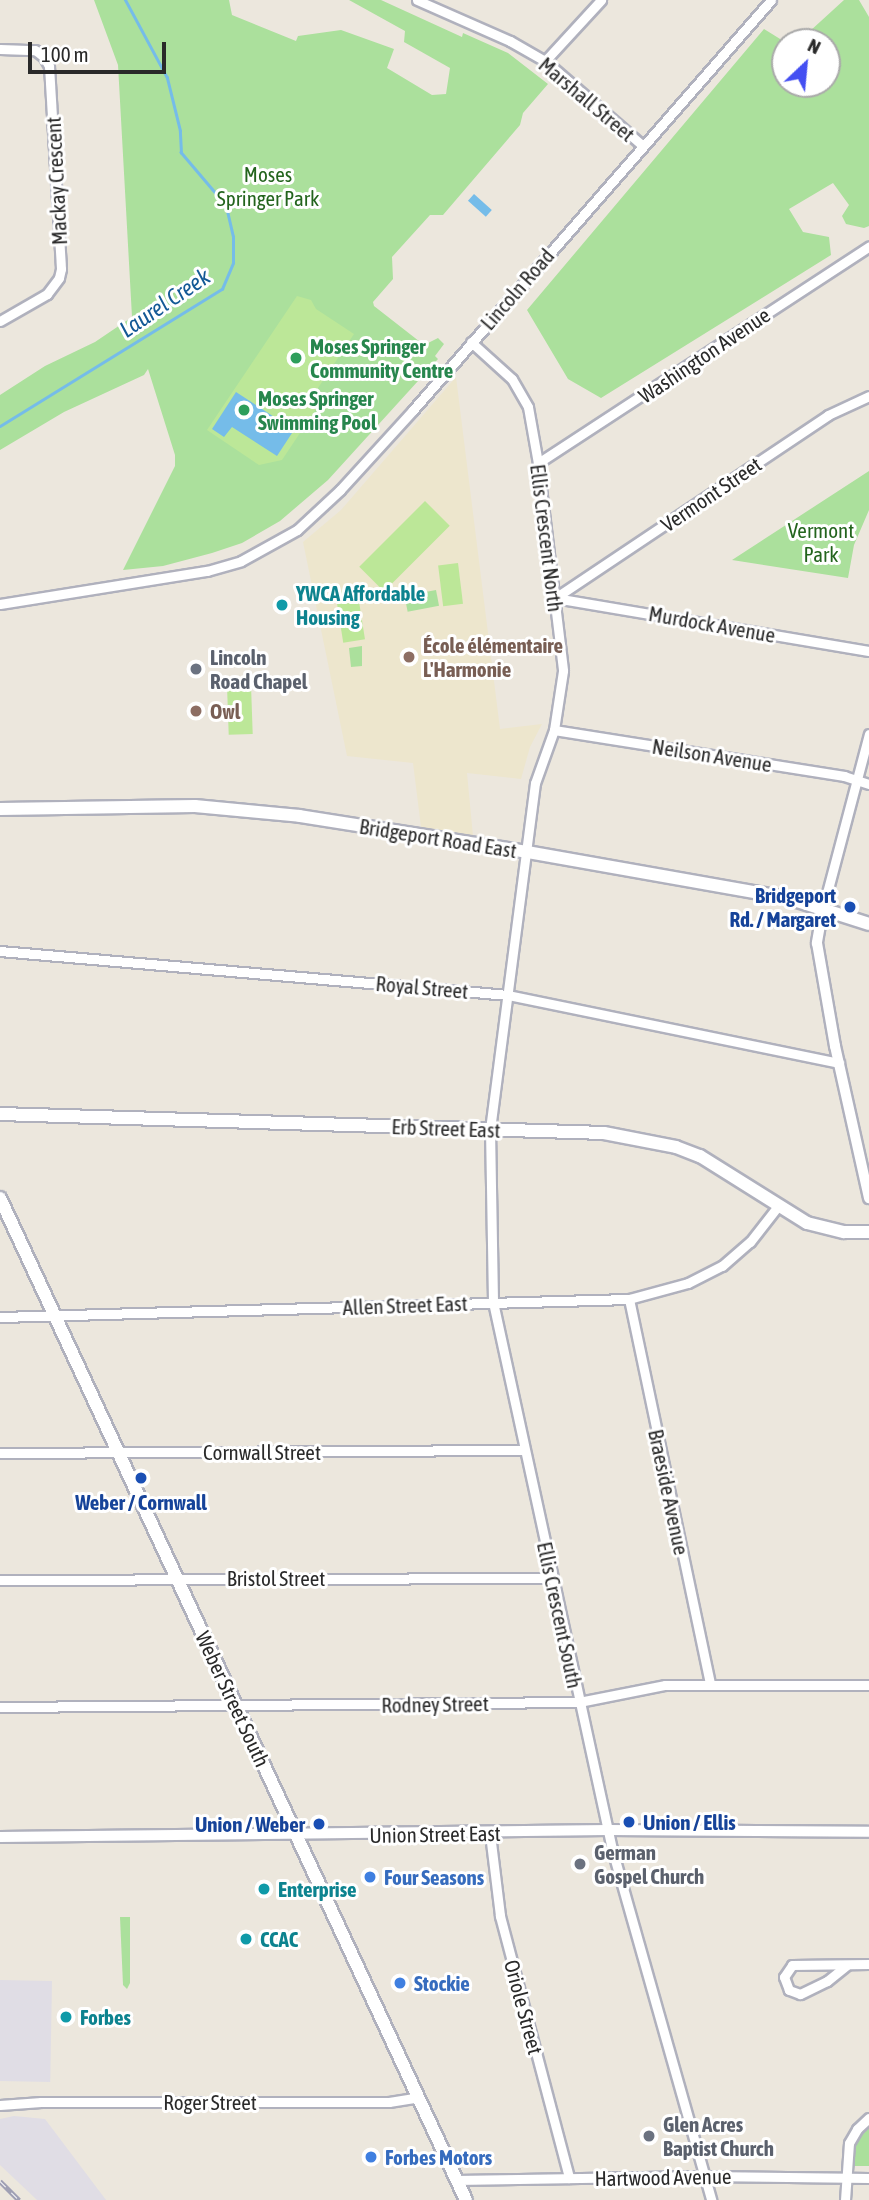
<!DOCTYPE html>
<html>
<head>
<meta charset="utf-8">
<style>
  body { margin:0 }
  #map { position:relative; width:869px; height:2200px; overflow:hidden; background:#ece7dd; font-family:"Asap Condensed",sans-serif }
  div>[style] { position:absolute }
  .industrial>* { inset:0; background:#e0dde5; transform-origin:0 0 }
  .education>* { inset:0; background:#ede6cd }
  .green>* { inset:0; background:#abe09c; transform-origin:0 0 }
  .pitch>* { inset:0; background:#bce798; transform-origin:0 0 }
  .water>* { inset:0; background:#75bce9; transform-origin:0 0 }
  .stream>* { height:2.5px; margin:-1.25px; padding:0 1.25px; transform-origin:1.25px; border-radius:1.25px; background:#75bce9 }
  .roads { filter:drop-shadow(2px 0 #b0b1bd) drop-shadow(-2px 0 #b0b1bd) drop-shadow(0 2px #b0b1bd) drop-shadow(0 -2px #b0b1bd) }
  .minor>* { height:9px; margin:-4.5px; padding:0 4.5px; transform-origin:4.5px; border-radius:4.5px; background:#fff }
  .tertiary>* { height:10px; margin:-5px; padding:0 5px; transform-origin:5px; border-radius:5px; background:#fff }
  .secondary>* { height:12px; margin:-6px; padding:0 6px; transform-origin:6px; border-radius:6px; background:#fff }
  .rail>* { height:5px; margin-top:-2.5px; transform-origin:0; background:repeating-linear-gradient(90deg,#fff 0 8px,#a0a0b4 0 16px); box-sizing:border-box; border-block:2px solid #a0a0b4 }
  .dots>* { width:19px; height:19px; translate:-50% -50%; box-sizing:border-box; border:4px solid #fff; border-radius:50% }
  span { translate:-50% -50%; white-space:nowrap; text-align:center; line-height:1.15; -webkit-text-stroke:6px #fff; paint-order:stroke }
  .street-label { font-size:21px; color:#2a2a2a }
  .park-label { font-size:21px; color:#23641d }
  .leisure-label { font-size:21px; color:#27864d; font-weight:700 }
  .left { translate:0 -50%; text-align:left }
  .culture-label { font-size:21px; color:#0d838f; font-weight:700 }
  .education-label { font-size:21px; color:#785e54; font-weight:700 }
  .worship-label { font-size:21px; color:#5b616d; font-weight:700 }
  .transit-label { font-size:21px; color:#164399; font-weight:700 }
  .right { translate:-100% -50%; text-align:right }
  .shop-label { font-size:21px; color:#366cbe; font-weight:700 }
  .water-label { font-size:23px; color:#135995; font-style:italic }
  .north { position:absolute; left:771px; top:28px; width:70px; height:70px; box-sizing:border-box; background:#fff; border:2px solid #aaa; border-radius:50%; rotate:26deg; font-size:19px; font-weight:700; line-height:28px; text-align:center; color:#2a2a2a }
  .north::after { content:''; display:block; margin:auto; width:24px; height:32px; background:#444ff2; clip-path:polygon(50% 0,100% 100%,50% 72%,0 100%) }
  .scale { position:absolute; left:28px; top:42px; width:138px; height:32px; box-sizing:border-box; border:4px solid #2a2a2a; border-top:0; padding-left:9px; font-size:21px; line-height:24px; white-space:nowrap; color:#2a2a2a; -webkit-text-stroke:5px #fff; paint-order:stroke }
</style>
</head>
<body>
<div id="map">
  <div class="industrial">
    <div style="left:0;top:1980px;width:52px;height:101px;rotate:1deg"></div>
    <div style="clip-path:polygon(14px 2116px,45px 2119px,106px 2200px,37px 2200px,0 2165px,0 2119px)"></div>
  </div>
  <div class="education">
    <div style="clip-path:polygon(456px 377px,500px 729px,542px 724px,530px 747px,521px 779px,467px 773px,473px 836px,421px 827px,413px 763px,347px 756px,303px 542px,341px 510px)"></div>
  </div>
  <div class="green">
    <div style="clip-path:polygon(94px 0,229px 0,232px 15px,296px 41px,298px 36px,341px 30px,394px 49px,387px 68px,432px 95px,446px 94px,450px 68px,404px 42px,405px 31px,349px 0,381px 0,462px 37px,463px 33px,508px 53px,548px 84px,523px 113px,520px 125px,443px 215px,430px 215px,392px 257px,393px 279px,373px 302px,374px 306px,424px 345px,438px 338px,444px 344px,435px 356px,438px 359px,328px 480px,280px 521px,242px 543px,212px 553px,163px 566px,123px 570px,175px 466px,175px 455px,148px 369px,144px 375px,64px 412px,0 450px,0 395px,45px 366px,95px 342px,132px 317px,118px 65px)"></div>
    <div style="clip-path:polygon(844px 0,859px 0,869px 17px,869px 226px,864px 228px,846px 224px,842px 216px,849px 205px,833px 183px,789px 209px,803px 232px,829px 237px,831px 255px,601px 398px,568px 379px,527px 310px,764px 29px,785px 42px,785px 84px,827px 84px,827px 42px,798px 42px)"></div>
    <div style="clip-path:polygon(869px 471px,869px 510px,854px 545px,848px 578px,732px 560px)"></div>
    <div style="left:436px;top:590px;width:16px;height:32px;rotate:79deg"></div>
    <div style="clip-path:polygon(362px 646px,362px 666px,351px 667px,349px 648px)"></div>
    <div style="clip-path:polygon(120px 1917px,130px 1917px,130px 1983px,127px 1989px,123px 1985px)"></div>
    <div style="clip-path:polygon(869px 2126px,869px 2166px,854px 2166px,855px 2148px,863px 2130px)"></div>
  </div>
  <div class="pitch">
    <div style="clip-path:polygon(297px 296px,311px 300px,316px 309px,354px 334px,308px 403px,316px 409px,282px 460px,259px 465px,207px 430px)"></div>
    <div style="left:425px;top:501px;width:35px;height:93px;rotate:45deg"></div>
    <div style="left:458px;top:563px;width:41px;height:20px;rotate:83deg"></div>
    <div style="left:357px;top:589px;width:51px;height:22px;rotate:81deg"></div>
    <div style="left:251px;top:685px;width:49px;height:24px;rotate:88deg"></div>
  </div>
  <div class="water">
    <div style="left:474px;top:194px;width:24px;height:9px;rotate:42deg"></div>
    <div style="clip-path:polygon(236px 392px,294px 430px,277px 456px,232px 427px,224px 437px,212px 429px)"></div>
  </div>
  <div class="stream">
    <div style="left:0;top:426px;width:261px;rotate:-31.7deg"></div>
    <div style="left:222px;top:289px;width:28px;rotate:-67deg"></div>
    <div style="left:233px;top:263px;width:26px;rotate:-90deg"></div>
    <div style="left:233px;top:237px;width:32px;rotate:-103deg"></div>
    <div style="left:226px;top:206px;width:70px;rotate:-130.3deg"></div>
    <div style="left:181px;top:153px;width:22px;rotate:-93deg"></div>
    <div style="left:180px;top:131px;width:55px;rotate:-103.8deg"></div>
    <div style="left:167px;top:78px;width:89px;rotate:-118.3deg"></div>
  </div>
  <div class="roads">
    <div class="minor">
      <div style="left:417px;top:0;width:102px;rotate:23.8deg"></div>
      <div style="left:510px;top:41px;width:40px;rotate:29.7deg"></div>
      <div style="left:545px;top:61px;width:128px;rotate:40.9deg"></div>
      <div style="left:0;top:49px;width:35px;rotate:2deg"></div>
      <div style="left:35px;top:50px;width:11px;rotate:38deg"></div>
      <div style="left:44px;top:57px;width:10px;rotate:61deg"></div>
      <div style="left:49px;top:66px;width:203px;rotate:86.6deg"></div>
      <div style="left:61px;top:269px;width:9px;rotate:103deg"></div>
      <div style="left:59px;top:278px;width:20px;rotate:127deg"></div>
      <div style="left:47px;top:294px;width:54px;rotate:150.1deg"></div>
      <div style="left:545px;top:61px;width:83px;rotate:-47.4deg"></div>
      <div style="left:471px;top:342px;width:55px;rotate:42.1deg"></div>
      <div style="left:512px;top:379px;width:32px;rotate:60deg"></div>
      <div style="left:528px;top:407px;width:57px;rotate:79.9deg"></div>
      <div style="left:538px;top:463px;width:209px;rotate:83.1deg"></div>
      <div style="left:563px;top:671px;width:60px;rotate:98.7deg"></div>
      <div style="left:554px;top:730px;width:56px;rotate:109.7deg"></div>
      <div style="left:535px;top:783px;width:349px;rotate:97.4deg"></div>
      <div style="left:490px;top:1129px;width:173px;rotate:89deg"></div>
      <div style="left:493px;top:1302px;width:560px;rotate:77.73deg"></div>
      <div style="left:612px;top:1849px;width:365px;rotate:74.2deg"></div>
      <div style="left:538px;top:463px;width:396px;rotate:-33.2deg"></div>
      <div style="left:555px;top:598px;width:329px;rotate:-33.8deg"></div>
      <div style="left:828px;top:415px;width:45px;rotate:-24.9deg"></div>
      <div style="left:555px;top:598px;width:318px;rotate:9.6deg"></div>
      <div style="left:0;top:604px;width:210px;rotate:-9.1deg"></div>
      <div style="left:207px;top:571px;width:35px;rotate:-16deg"></div>
      <div style="left:241px;top:561px;width:64px;rotate:-29deg"></div>
      <div style="left:297px;top:530px;width:59px;rotate:-42.9deg"></div>
      <div style="left:340px;top:490px;width:108px;rotate:-47.6deg"></div>
      <div style="left:413px;top:410px;width:544px;rotate:-48.87deg"></div>
      <div style="left:554px;top:730px;width:294px;rotate:9deg"></div>
      <div style="left:844px;top:776px;width:26px;rotate:18deg"></div>
      <div style="left:823px;top:908px;width:180px;rotate:-75.2deg"></div>
      <div style="left:0;top:951px;width:510px;rotate:4.95deg"></div>
      <div style="left:508px;top:995px;width:338px;rotate:11.6deg"></div>
      <div style="left:629px;top:1299px;width:393px;rotate:78.1deg"></div>
      <div style="left:0;top:1317px;width:629px;rotate:-1.64deg"></div>
      <div style="left:629px;top:1299px;width:61px;rotate:-15.2deg"></div>
      <div style="left:688px;top:1283px;width:38px;rotate:-27deg"></div>
      <div style="left:722px;top:1266px;width:37px;rotate:-41deg"></div>
      <div style="left:750px;top:1242px;width:46px;rotate:-52.1deg"></div>
      <div style="left:0;top:1453px;width:524px;rotate:-0.33deg"></div>
      <div style="left:0;top:1580px;width:552px;rotate:-0.21deg"></div>
      <div style="left:0;top:1707px;width:579px;rotate:-0.49deg"></div>
      <div style="left:579px;top:1702px;width:88px;rotate:-11.2deg"></div>
      <div style="left:665px;top:1685px;width:204px"></div>
      <div style="left:490px;top:1834px;width:83px;rotate:83deg"></div>
      <div style="left:500px;top:1916px;width:271px;rotate:75.2deg"></div>
      <div style="left:847px;top:1965px;width:26px;rotate:141deg"></div>
      <div style="left:827px;top:1981px;width:30px;rotate:154deg"></div>
      <div style="left:800px;top:1994px;width:12px;rotate:-160deg"></div>
      <div style="left:789px;top:1990px;width:14px;rotate:-111deg"></div>
      <div style="left:784px;top:1977px;width:14px;rotate:-56deg"></div>
      <div style="left:792px;top:1965px;width:77px;rotate:-0.7deg"></div>
      <div style="left:0;top:2105px;width:41px;rotate:-4.2deg"></div>
      <div style="left:41px;top:2102px;width:348px"></div>
      <div style="left:389px;top:2102px;width:30px;rotate:-9deg"></div>
      <div style="left:456px;top:2180px;width:249px;rotate:-0.9deg"></div>
      <div style="left:705px;top:2176px;width:164px;rotate:0.7deg"></div>
      <div style="left:845px;top:2200px;width:57px;rotate:-86deg"></div>
      <div style="left:849px;top:2143px;width:16px;rotate:-60deg"></div>
      <div style="left:857px;top:2129px;width:16px;rotate:-43deg"></div>
    </div>
    <div class="tertiary">
      <div style="left:823px;top:908px;width:36px;rotate:100deg"></div>
      <div style="left:817px;top:943px;width:105px;rotate:80.1deg"></div>
      <div style="left:835px;top:1046px;width:156px;rotate:77.4deg"></div>
      <div style="left:0;top:1837px;width:608px;rotate:-0.66deg"></div>
      <div style="left:608px;top:1830px;width:261px;rotate:0.4deg"></div>
    </div>
    <div class="secondary">
      <div style="left:0;top:809px;width:195px;rotate:-0.9deg"></div>
      <div style="left:195px;top:806px;width:105px;rotate:5.4deg"></div>
      <div style="left:300px;top:816px;width:230px;rotate:9deg"></div>
      <div style="left:527px;top:852px;width:265px;rotate:10deg"></div>
      <div style="left:788px;top:898px;width:85px;rotate:17.8deg"></div>
      <div style="left:0;top:1114px;width:604px;rotate:1.8deg"></div>
      <div style="left:604px;top:1133px;width:73px;rotate:11deg"></div>
      <div style="left:676px;top:1147px;width:26px;rotate:21deg"></div>
      <div style="left:700px;top:1156px;width:126px;rotate:32.1deg"></div>
      <div style="left:807px;top:1223px;width:38px;rotate:14deg"></div>
      <div style="left:844px;top:1232px;width:25px"></div>
      <div style="left:0;top:1198px;width:1105px;rotate:65.06deg"></div>
    </div>
  </div>
  <div class="rail">
    <div style="left:0;top:2181px;width:27px;rotate:45deg"></div>
  </div>
  <div class="dots">
    <div style="left:296px;top:358px;background:#2e9e5b"></div>
    <div style="left:244px;top:410px;background:#2e9e5b"></div>
    <div style="left:282px;top:605px;background:#0f9aa8"></div>
    <div style="left:409px;top:657px;background:#8d6e63"></div>
    <div style="left:196px;top:669px;background:#6b7280"></div>
    <div style="left:196px;top:711px;background:#8d6e63"></div>
    <div style="left:850px;top:907px;background:#1a4fb4"></div>
    <div style="left:141px;top:1478px;background:#1a4fb4"></div>
    <div style="left:629px;top:1822px;background:#1a4fb4"></div>
    <div style="left:319px;top:1824px;background:#1a4fb4"></div>
    <div style="left:580px;top:1864px;background:#6b7280"></div>
    <div style="left:370px;top:1877px;background:#3f7fe0"></div>
    <div style="left:264px;top:1889px;background:#0f9aa8"></div>
    <div style="left:246px;top:1939px;background:#0f9aa8"></div>
    <div style="left:400px;top:1983px;background:#3f7fe0"></div>
    <div style="left:66px;top:2017px;background:#0f9aa8"></div>
    <div style="left:649px;top:2136px;background:#6b7280"></div>
    <div style="left:371px;top:2157px;background:#3f7fe0"></div>
  </div>
  <div class="street-label">
    <span style="left:587px;top:99px;rotate:40deg">Marshall Street</span>
    <span style="left:56px;top:181px;rotate:-93deg">Mackay Crescent</span>
    <span style="left:517px;top:289px;rotate:-49deg">Lincoln Road</span>
    <span style="left:704px;top:355px;rotate:-34deg">Washington Avenue</span>
    <span style="left:711px;top:494px;rotate:-34deg">Vermont Street</span>
    <span style="left:547px;top:538px;rotate:83deg">Ellis Crescent North</span>
    <span style="left:712px;top:624px;rotate:10deg">Murdock Avenue</span>
    <span style="left:712px;top:755px;rotate:9deg">Neilson Avenue</span>
    <span style="left:438px;top:838px;rotate:9deg">Bridgeport Road East</span>
    <span style="left:422px;top:987px;rotate:5deg">Royal Street</span>
    <span style="left:446px;top:1128px;rotate:2deg">Erb Street East</span>
    <span style="left:405px;top:1305px;rotate:-2deg">Allen Street East</span>
    <span style="left:262px;top:1452px">Cornwall Street</span>
    <span style="left:669px;top:1492px;rotate:78deg">Braeside Avenue</span>
    <span style="left:276px;top:1578px">Bristol Street</span>
    <span style="left:560px;top:1615px;rotate:78deg">Ellis Crescent South</span>
    <span style="left:233px;top:1699px;rotate:65deg">Weber Street South</span>
    <span style="left:435px;top:1704px;rotate:-1deg">Rodney Street</span>
    <span style="left:435px;top:1834px;rotate:-1deg">Union Street East</span>
    <span style="left:524px;top:2007px;rotate:75deg">Oriole Street</span>
    <span style="left:210px;top:2102px">Roger Street</span>
    <span style="left:663px;top:2177px;rotate:-1deg">Hartwood Avenue</span>
  </div>
  <div class="park-label">
    <span style="left:268px;top:186px">Moses<br>Springer Park</span>
    <span style="left:821px;top:542px">Vermont<br>Park</span>
  </div>
  <div class="leisure-label">
    <span class="left" style="left:310px;top:358px">Moses Springer<br>Community Centre</span>
    <span class="left" style="left:258px;top:410px">Moses Springer<br>Swimming Pool</span>
  </div>
  <div class="culture-label">
    <span class="left" style="left:296px;top:605px">YWCA Affordable<br>Housing</span>
    <span class="left" style="left:278px;top:1889px">Enterprise</span>
    <span class="left" style="left:260px;top:1939px">CCAC</span>
    <span class="left" style="left:80px;top:2017px">Forbes</span>
  </div>
  <div class="education-label">
    <span class="left" style="left:423px;top:657px">École élémentaire<br>L'Harmonie</span>
    <span class="left" style="left:210px;top:711px">Owl</span>
  </div>
  <div class="worship-label">
    <span class="left" style="left:210px;top:669px">Lincoln<br>Road Chapel</span>
    <span class="left" style="left:594px;top:1864px">German<br>Gospel Church</span>
    <span class="left" style="left:663px;top:2136px">Glen Acres<br>Baptist Church</span>
  </div>
  <div class="transit-label">
    <span class="right" style="left:836px;top:907px">Bridgeport<br>Rd. / Margaret</span>
    <span style="left:141px;top:1502px">Weber / Cornwall</span>
    <span class="left" style="left:643px;top:1822px">Union / Ellis</span>
    <span class="right" style="left:305px;top:1824px">Union / Weber</span>
  </div>
  <div class="shop-label">
    <span class="left" style="left:384px;top:1877px">Four Seasons</span>
    <span class="left" style="left:414px;top:1983px">Stockie</span>
    <span class="left" style="left:385px;top:2157px">Forbes Motors</span>
  </div>
  <div class="water-label">
    <span style="left:165px;top:303px;rotate:-34deg">Laurel Creek</span>
  </div>
  <div class="north">N</div>
  <div class="scale">100 m</div>
</div>
</body>
</html>
